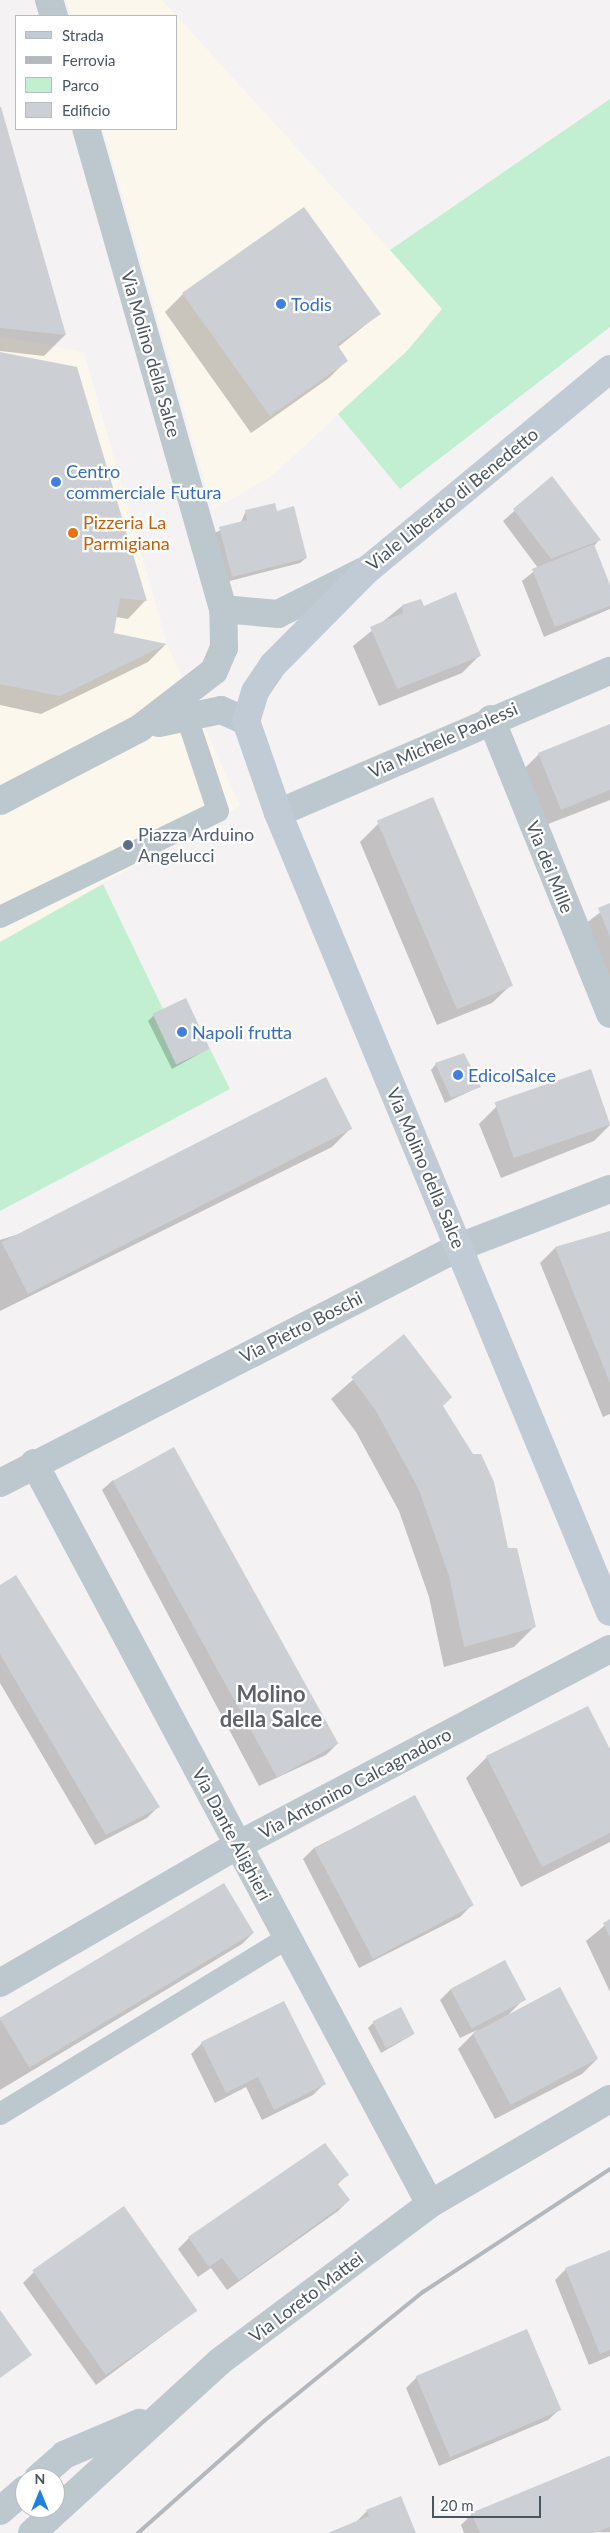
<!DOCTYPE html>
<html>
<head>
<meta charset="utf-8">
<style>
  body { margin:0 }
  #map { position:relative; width:610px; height:2533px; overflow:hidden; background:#f4f2f2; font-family:Lato,sans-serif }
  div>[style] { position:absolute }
  .commercial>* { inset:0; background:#fcf7ed }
  .green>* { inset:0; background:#c2efd1 }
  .shadow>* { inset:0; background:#0003 }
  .building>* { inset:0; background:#cccfd4; transform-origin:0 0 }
  .service>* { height:22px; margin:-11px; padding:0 11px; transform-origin:11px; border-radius:11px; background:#bdc7ce }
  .minor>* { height:28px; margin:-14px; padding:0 14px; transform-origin:14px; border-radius:14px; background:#bdc7ce }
  .tertiary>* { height:28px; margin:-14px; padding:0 14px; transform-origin:14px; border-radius:14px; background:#bdc7ce }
  .secondary>* { height:28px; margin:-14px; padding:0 14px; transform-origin:14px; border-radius:14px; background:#c0cbd5 }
  .rail>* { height:4px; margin:-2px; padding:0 2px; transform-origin:2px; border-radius:2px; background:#b4b7bc }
  .dots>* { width:14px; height:14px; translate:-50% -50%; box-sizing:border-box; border:2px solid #fff; border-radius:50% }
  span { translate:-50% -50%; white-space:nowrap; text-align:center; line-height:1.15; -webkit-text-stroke:4.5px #fff; paint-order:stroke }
  .shop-label { font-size:18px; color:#366cbe }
  .left { translate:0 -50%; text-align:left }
  .street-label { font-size:18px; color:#49565f }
  .food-label { font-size:18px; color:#c56008 }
  .service-label { font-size:18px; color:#4e5e75 }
  .district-label { font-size:22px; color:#5e6267; font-weight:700 }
  .legend { position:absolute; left:15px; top:15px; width:162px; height:115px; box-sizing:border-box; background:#fff; border:1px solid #b6bbbf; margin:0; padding:6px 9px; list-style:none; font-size:15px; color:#49565f }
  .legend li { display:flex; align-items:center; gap:10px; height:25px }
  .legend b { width:25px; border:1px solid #b6bbbf }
  .north { position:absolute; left:15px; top:2468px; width:50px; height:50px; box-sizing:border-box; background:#fff; border:1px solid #b6bbbf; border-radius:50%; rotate:0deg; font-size:14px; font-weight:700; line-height:20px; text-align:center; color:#49565f }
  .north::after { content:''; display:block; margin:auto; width:18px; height:22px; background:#1d80e3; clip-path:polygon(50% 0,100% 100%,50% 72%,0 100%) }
  .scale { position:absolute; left:432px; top:2496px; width:109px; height:22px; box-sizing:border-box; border:2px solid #49565f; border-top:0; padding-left:6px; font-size:15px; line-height:18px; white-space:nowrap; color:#49565f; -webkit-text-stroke:4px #fff; paint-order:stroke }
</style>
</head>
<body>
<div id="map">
  <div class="commercial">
    <div style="clip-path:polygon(66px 0,162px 0,443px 308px,407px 351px,273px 475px,213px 510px,103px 129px,176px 129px,176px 16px,71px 16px)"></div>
    <div style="clip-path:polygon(0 336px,84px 352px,167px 644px,240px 806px,0 942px)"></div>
  </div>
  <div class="green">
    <div style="clip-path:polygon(610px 99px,610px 327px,400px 489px,338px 414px,407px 351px,442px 309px,390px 250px)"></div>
    <div style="clip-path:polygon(103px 884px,163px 1009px,210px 1049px,230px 1089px,0 1211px,0 942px)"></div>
  </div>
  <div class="shadow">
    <div style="clip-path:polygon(0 110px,65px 335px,44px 356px,0 351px)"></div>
    <div style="clip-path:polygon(304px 208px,379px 314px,337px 348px,346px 361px,329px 378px,251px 433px,165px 312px,183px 294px)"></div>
    <div style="clip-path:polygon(0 353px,76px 368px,145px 601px,128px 619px,116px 617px,113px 634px,165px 645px,148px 662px,41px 714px,0 705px)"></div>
    <div style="clip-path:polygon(552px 478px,599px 540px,594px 546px,610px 589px,610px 609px,544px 637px,522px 581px,538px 568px,503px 521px)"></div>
    <div style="clip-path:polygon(246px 511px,276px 512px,306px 558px,300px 563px,226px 582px,214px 533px,241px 522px)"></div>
    <div style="clip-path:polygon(402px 606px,424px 608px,480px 655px,462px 673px,379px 706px,353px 646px)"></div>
    <div style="clip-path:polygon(610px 726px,610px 800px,543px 826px,521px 772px,539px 754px)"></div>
    <div style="clip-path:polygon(433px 799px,510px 986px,492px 1003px,437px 1025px,360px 842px,378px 824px)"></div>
    <div style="clip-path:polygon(610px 905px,610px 997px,581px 927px)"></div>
    <div style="clip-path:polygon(154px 1015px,208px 1049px,172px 1069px,148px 1021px)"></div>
    <div style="clip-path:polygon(436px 1064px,479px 1087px,445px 1103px,431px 1070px)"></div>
    <div style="clip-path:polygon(590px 1070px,610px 1125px,594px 1141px,501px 1178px,479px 1124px,497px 1106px)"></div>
    <div style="clip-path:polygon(350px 1129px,332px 1147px,0 1311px,0 1240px)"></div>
    <div style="clip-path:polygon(610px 1232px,610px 1414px,603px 1417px,540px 1263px,555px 1248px)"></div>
    <div style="clip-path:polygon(404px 1335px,507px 1550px,534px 1627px,514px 1647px,444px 1667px,429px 1597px,399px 1511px,356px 1432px,331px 1399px)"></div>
    <div style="clip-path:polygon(113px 1480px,337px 1744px,326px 1755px,259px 1786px,102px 1490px)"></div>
    <div style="clip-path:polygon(0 1587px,158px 1807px,147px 1818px,95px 1845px,0 1683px)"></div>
    <div style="clip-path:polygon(610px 1752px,610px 1842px,521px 1887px,466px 1778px,487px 1757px)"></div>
    <div style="clip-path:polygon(415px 1797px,471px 1906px,460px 1917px,359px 1968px,303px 1859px,314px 1848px)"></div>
    <div style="clip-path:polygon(610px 1921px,610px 1992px,586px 1941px)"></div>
    <div style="clip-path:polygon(253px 1933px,242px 1944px,0 2090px,0 2020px)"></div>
    <div style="clip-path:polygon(451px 1989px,524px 1999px,509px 2014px,597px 2059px,582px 2074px,495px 2119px,458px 2049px,477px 2030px,460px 2038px,440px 2000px)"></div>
    <div style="clip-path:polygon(373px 2023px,414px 2034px,381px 2053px,368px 2028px)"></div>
    <div style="clip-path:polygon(202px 2043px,324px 2084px,313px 2095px,262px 2120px,246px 2087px,215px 2103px,191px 2054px)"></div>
    <div style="clip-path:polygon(347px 2175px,337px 2185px,349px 2200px,338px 2211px,227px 2290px,211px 2268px,198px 2277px,178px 2249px,189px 2238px)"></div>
    <div style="clip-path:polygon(610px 2251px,610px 2356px,589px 2365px,555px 2280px,566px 2269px)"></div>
    <div style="clip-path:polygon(34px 2272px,197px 2310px,96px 2385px,23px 2283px)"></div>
    <div style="clip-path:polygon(417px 2377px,559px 2410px,548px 2420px,439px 2466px,406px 2388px)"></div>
    <div style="clip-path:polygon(609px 2456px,610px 2532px,464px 2533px,461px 2525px,472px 2514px)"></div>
    <div style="clip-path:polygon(367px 2511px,415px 2533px,331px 2533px,356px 2522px)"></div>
  </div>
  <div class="building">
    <div style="clip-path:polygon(0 107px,1px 107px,66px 335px,0 328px)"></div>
    <div style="clip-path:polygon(304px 207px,381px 314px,337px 344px,348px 361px,270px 416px,182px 293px)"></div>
    <div style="clip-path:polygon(0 352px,77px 367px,147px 601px,120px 598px,114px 633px,167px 644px,60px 696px,0 684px)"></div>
    <div style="clip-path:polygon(552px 476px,601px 540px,551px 559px,513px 509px)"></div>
    <div style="clip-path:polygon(275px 503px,277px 511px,294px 506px,307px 558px,232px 577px,219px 527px,247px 520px,245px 510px)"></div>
    <div style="clip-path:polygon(594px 544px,610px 585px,610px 606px,555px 627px,532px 569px)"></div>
    <div style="clip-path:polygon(456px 592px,481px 656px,397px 689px,370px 627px,403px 613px,402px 605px,421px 599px,424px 606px)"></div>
    <div style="clip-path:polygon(610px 724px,610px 790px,561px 810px,538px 753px)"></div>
    <div style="left:433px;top:797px;width:205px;height:61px;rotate:67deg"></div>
    <div style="clip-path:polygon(610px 903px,610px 937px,598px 908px)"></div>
    <div style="left:186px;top:998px;width:56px;height:37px;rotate:65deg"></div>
    <div style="clip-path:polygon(464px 1053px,481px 1087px,451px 1098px,435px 1063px)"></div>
    <div style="left:591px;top:1069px;width:59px;height:102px;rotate:71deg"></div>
    <div style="left:326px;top:1077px;width:58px;height:364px;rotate:63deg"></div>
    <div style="clip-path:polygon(610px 1231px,610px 1383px,555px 1247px)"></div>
    <div style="clip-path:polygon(404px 1334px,452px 1397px,443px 1406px,473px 1454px,481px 1454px,494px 1482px,508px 1548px,517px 1548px,536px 1627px,464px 1647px,449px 1576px,419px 1490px,376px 1411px,351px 1377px)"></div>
    <div style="left:174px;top:1447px;width:339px;height:70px;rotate:61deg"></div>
    <div style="clip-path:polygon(16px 1575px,160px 1807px,106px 1835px,0 1654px,0 1585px)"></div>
    <div style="clip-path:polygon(588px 1706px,610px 1749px,610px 1833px,542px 1867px,486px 1756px)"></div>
    <div style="left:415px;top:1795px;width:125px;height:114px;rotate:62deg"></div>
    <div style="left:224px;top:1883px;width:58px;height:262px;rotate:59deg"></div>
    <div style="clip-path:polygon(610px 1919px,610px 1937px,603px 1923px)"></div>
    <div style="left:505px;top:1960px;width:45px;height:62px;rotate:62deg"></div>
    <div style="left:560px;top:1987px;width:81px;height:99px;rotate:62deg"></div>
    <div style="clip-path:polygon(284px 2001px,326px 2084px,274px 2110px,258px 2077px,226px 2093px,201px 2042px)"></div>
    <div style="left:401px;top:2007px;width:30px;height:32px;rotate:63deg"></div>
    <div style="clip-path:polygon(325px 2143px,349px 2175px,337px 2183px,350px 2200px,239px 2280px,222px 2258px,209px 2267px,188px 2237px)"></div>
    <div style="left:124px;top:2206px;width:128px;height:112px;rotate:55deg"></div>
    <div style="clip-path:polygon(610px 2250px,610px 2350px,600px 2354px,565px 2268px)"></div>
    <div style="clip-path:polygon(0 2310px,32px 2355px,0 2378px)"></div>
    <div style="left:527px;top:2329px;width:88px;height:121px;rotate:67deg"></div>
    <div style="clip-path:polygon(610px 2456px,610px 2527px,595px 2533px,480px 2533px,471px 2513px)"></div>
    <div style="clip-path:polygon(401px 2496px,416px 2533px,328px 2533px,369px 2516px,366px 2510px)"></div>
  </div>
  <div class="service">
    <div style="left:0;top:917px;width:242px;rotate:-25.9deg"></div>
    <div style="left:218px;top:811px;width:102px;rotate:-108.3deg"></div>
    <div style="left:0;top:2114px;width:337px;rotate:-31.5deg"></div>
  </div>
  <div class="minor">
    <div style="left:491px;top:719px;width:318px;rotate:68deg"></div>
    <div style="left:278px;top:813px;width:361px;rotate:-23.2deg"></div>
    <div style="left:34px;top:1463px;width:840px;rotate:61.88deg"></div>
    <div style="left:0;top:1483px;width:516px;rotate:-27.21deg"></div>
    <div style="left:459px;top:1247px;width:162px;rotate:-21deg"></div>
    <div style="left:0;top:1983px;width:275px;rotate:-30.1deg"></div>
    <div style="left:238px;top:1845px;width:420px;rotate:-27.8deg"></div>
  </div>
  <div class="tertiary">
    <div style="left:49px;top:0;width:17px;rotate:73deg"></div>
    <div style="left:223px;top:609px;width:55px;rotate:5.2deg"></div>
    <div style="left:278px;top:614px;width:96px;rotate:-26.6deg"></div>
    <div style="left:159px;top:723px;width:63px;rotate:-11.8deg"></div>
    <div style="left:221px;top:710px;width:27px;rotate:24deg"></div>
    <div style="left:0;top:801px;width:158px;rotate:-27.5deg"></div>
    <div style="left:140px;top:728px;width:93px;rotate:-37.6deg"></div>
    <div style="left:214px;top:671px;width:25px;rotate:-67deg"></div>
    <div style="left:224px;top:648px;width:39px;rotate:-91deg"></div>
    <div style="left:223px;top:609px;width:499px;rotate:-105.9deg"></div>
    <div style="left:38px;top:2478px;width:35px;rotate:-41deg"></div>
    <div style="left:64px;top:2455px;width:82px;rotate:-23.1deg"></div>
    <div style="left:0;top:2511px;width:33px;rotate:-41deg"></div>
    <div style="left:32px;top:2533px;width:253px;rotate:-42.4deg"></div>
    <div style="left:219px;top:2362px;width:264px;rotate:-36.8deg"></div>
    <div style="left:430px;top:2204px;width:208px;rotate:-30.3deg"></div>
  </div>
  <div class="secondary">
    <div style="left:610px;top:369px;width:314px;rotate:140.4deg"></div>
    <div style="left:368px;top:569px;width:135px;rotate:134.7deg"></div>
    <div style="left:273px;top:665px;width:32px;rotate:124deg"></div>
    <div style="left:255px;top:692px;width:30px;rotate:107deg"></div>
    <div style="left:246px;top:721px;width:97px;rotate:70.8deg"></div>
    <div style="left:278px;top:813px;width:865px;rotate:67.44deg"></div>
  </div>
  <div class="rail">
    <div style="left:138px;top:2533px;width:169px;rotate:-41.6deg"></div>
    <div style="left:264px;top:2421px;width:205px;rotate:-39.1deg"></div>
    <div style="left:423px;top:2292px;width:224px;rotate:-33.3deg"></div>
  </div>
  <div class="dots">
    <div style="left:281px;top:304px;background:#3f7fe0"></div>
    <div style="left:56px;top:482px;background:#3f7fe0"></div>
    <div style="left:73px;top:533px;background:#e8710a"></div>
    <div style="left:128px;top:845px;background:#5c6f8a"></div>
    <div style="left:182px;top:1032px;background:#3f7fe0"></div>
    <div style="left:458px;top:1075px;background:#3f7fe0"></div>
  </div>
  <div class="shop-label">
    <span class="left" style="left:291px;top:304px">Todis</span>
    <span class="left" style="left:66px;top:482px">Centro<br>commerciale Futura</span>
    <span class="left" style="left:192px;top:1032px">Napoli frutta</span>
    <span class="left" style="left:468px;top:1075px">EdicolSalce</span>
  </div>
  <div class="street-label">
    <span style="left:151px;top:354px;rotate:74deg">Via Molino della Salce</span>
    <span style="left:452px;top:499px;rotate:-39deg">Viale Liberato di Benedetto</span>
    <span style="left:443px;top:740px;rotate:-24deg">Via Michele Paolessi</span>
    <span style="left:550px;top:867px;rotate:68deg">Via dei Mille</span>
    <span style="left:426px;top:1168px;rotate:67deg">Via Molino della Salce</span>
    <span style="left:301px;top:1327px;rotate:-27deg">Via Pietro Boschi</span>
    <span style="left:355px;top:1783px;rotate:-28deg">Via Antonino Calcagnadoro</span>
    <span style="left:232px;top:1834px;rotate:62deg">Via Dante Alighieri</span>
    <span style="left:306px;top:2297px;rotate:-37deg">Via Loreto Mattei</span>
  </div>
  <div class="food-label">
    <span class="left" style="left:83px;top:533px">Pizzeria La<br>Parmigiana</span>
  </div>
  <div class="service-label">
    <span class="left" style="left:138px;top:845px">Piazza Arduino<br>Angelucci</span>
  </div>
  <div class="district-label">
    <span style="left:271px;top:1706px">Molino<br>della Salce</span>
  </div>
  <ul class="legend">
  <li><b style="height:6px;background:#c0cbd5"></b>Strada</li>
  <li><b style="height:6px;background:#b4b7bc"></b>Ferrovia</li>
  <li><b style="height:14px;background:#c2efd1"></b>Parco</li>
  <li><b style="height:14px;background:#cccfd4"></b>Edificio</li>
  </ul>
  <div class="north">N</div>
  <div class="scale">20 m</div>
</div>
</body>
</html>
